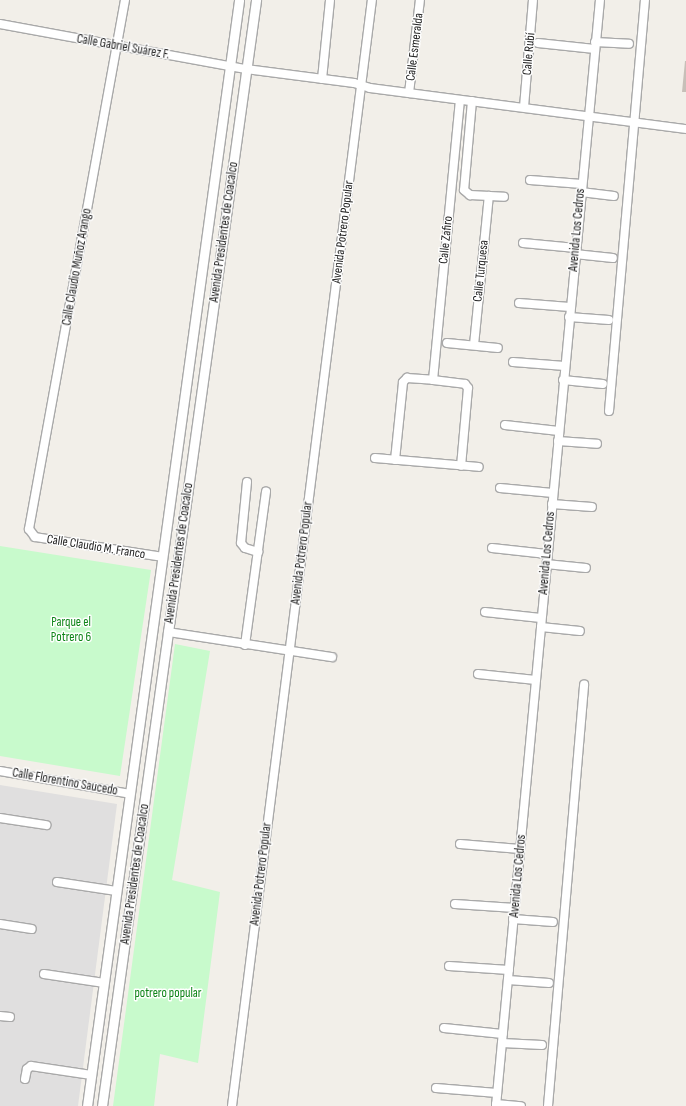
<!DOCTYPE html>
<html>
<head>
<meta charset="utf-8">
<style>
  body { margin:0 }
  #map { position:relative; width:686px; height:1106px; overflow:hidden; background:#f2efe9; font-family:"Sofia Sans Condensed",sans-serif }
  div>[style] { position:absolute }
  .residential>* { inset:0; background:#e0dfdf }
  .park>* { inset:0; background:#c8facc }
  .building>* { inset:0; background:#c7bfb8 }
  .roads { filter:drop-shadow(1px 0 #a9a9a9) drop-shadow(-1px 0 #a9a9a9) drop-shadow(0 1px #a9a9a9) drop-shadow(0 -1px #a9a9a9) }
  .minor>* { height:8px; margin:-4px; padding:0 4px; transform-origin:4px; border-radius:4px; background:#fff }
  .tertiary>* { height:9px; margin:-4.5px; padding:0 4.5px; transform-origin:4.5px; border-radius:4.5px; background:#fff }
  span { translate:-50% -50%; white-space:nowrap; text-align:center; line-height:1.15; -webkit-text-stroke:3px #fff; paint-order:stroke }
  .street-label { font-size:13px; color:#222 }
  .park-label { font-size:13px; color:#0c8416 }
</style>
</head>
<body>
<div id="map">
  <div class="residential">
    <div style="clip-path:polygon(0 785px,117px 804px,78px 1106px,0 1106px)"></div>
  </div>
  <div class="park">
    <div style="clip-path:polygon(0 546px,151px 570px,120px 776px,0 756px)"></div>
    <div style="clip-path:polygon(175px 644px,210px 651px,172px 880px,220px 892px,198px 1063px,160px 1054px,154px 1106px,113px 1106px)"></div>
  </div>
  <div class="building">
    <div style="clip-path:polygon(685px 61px,686px 61px,686px 92px,682px 92px)"></div>
  </div>
  <div class="roads">
    <div class="minor">
      <div style="left:125px;top:0;width:538px;rotate:100.29deg"></div>
      <div style="left:29px;top:529px;width:10px;rotate:53deg"></div>
      <div style="left:35px;top:537px;width:129px;rotate:8.9deg"></div>
      <div style="left:0;top:24px;width:250px;rotate:10.4deg"></div>
      <div style="left:246px;top:69px;width:109px;rotate:7.4deg"></div>
      <div style="left:354px;top:83px;width:17px;rotate:17deg"></div>
      <div style="left:370px;top:88px;width:319px;rotate:7.4deg"></div>
      <div style="left:595px;top:42px;width:34px;rotate:3deg"></div>
      <div style="left:538px;top:43px;width:57px;rotate:6deg"></div>
      <div style="left:322px;top:79px;width:79px;rotate:-84.2deg"></div>
      <div style="left:409px;top:93px;width:94px;rotate:-83.3deg"></div>
      <div style="left:472px;top:101px;width:89px;rotate:95.1deg"></div>
      <div style="left:464px;top:190px;width:8px;rotate:40deg"></div>
      <div style="left:470px;top:195px;width:34px;rotate:3deg"></div>
      <div style="left:524px;top:107px;width:107px;rotate:-85.2deg"></div>
      <div style="left:530px;top:180px;width:52px;rotate:4.4deg"></div>
      <div style="left:581px;top:192px;width:33px;rotate:7deg"></div>
      <div style="left:523px;top:243px;width:53px;rotate:5.4deg"></div>
      <div style="left:575px;top:254px;width:38px;rotate:6deg"></div>
      <div style="left:519px;top:303px;width:51px;rotate:4.5deg"></div>
      <div style="left:569px;top:317px;width:40px;rotate:4.3deg"></div>
      <div style="left:447px;top:343px;width:51px;rotate:5.6deg"></div>
      <div style="left:474px;top:345px;width:150px;rotate:-84.3deg"></div>
      <div style="left:513px;top:362px;width:52px;rotate:4.4deg"></div>
      <div style="left:433px;top:380px;width:281px;rotate:-84.5deg"></div>
      <div style="left:563px;top:380px;width:40px;rotate:5.7deg"></div>
      <div style="left:609px;top:411px;width:413px;rotate:-85deg"></div>
      <div style="left:505px;top:425px;width:54px;rotate:6.3deg"></div>
      <div style="left:558px;top:441px;width:39px;rotate:4deg"></div>
      <div style="left:375px;top:458px;width:104px;rotate:4.9deg"></div>
      <div style="left:395px;top:460px;width:78px;rotate:-84.1deg"></div>
      <div style="left:403px;top:382px;width:6px;rotate:-45deg"></div>
      <div style="left:407px;top:378px;width:26px;rotate:4deg"></div>
      <div style="left:433px;top:380px;width:32px;rotate:7deg"></div>
      <div style="left:465px;top:384px;width:5px;rotate:53deg"></div>
      <div style="left:468px;top:388px;width:78px;rotate:95.1deg"></div>
      <div style="left:247px;top:482px;width:61px;rotate:95.6deg"></div>
      <div style="left:241px;top:543px;width:6px;rotate:51deg"></div>
      <div style="left:245px;top:548px;width:14px;rotate:17deg"></div>
      <div style="left:500px;top:488px;width:53px;rotate:5.4deg"></div>
      <div style="left:552px;top:504px;width:40px;rotate:4.3deg"></div>
      <div style="left:492px;top:548px;width:55px;rotate:6.2deg"></div>
      <div style="left:546px;top:564px;width:40px;rotate:5.7deg"></div>
      <div style="left:485px;top:612px;width:56px;rotate:6.1deg"></div>
      <div style="left:541px;top:627px;width:39px;rotate:6deg"></div>
      <div style="left:168px;top:632px;width:166px;rotate:8.7deg"></div>
      <div style="left:245px;top:645px;width:155px;rotate:-82.2deg"></div>
      <div style="left:478px;top:674px;width:58px;rotate:5.9deg"></div>
      <div style="left:0;top:771px;width:132px;rotate:10deg"></div>
      <div style="left:0;top:818px;width:47px;rotate:8.7deg"></div>
      <div style="left:460px;top:844px;width:60px;rotate:4.8deg"></div>
      <div style="left:57px;top:882px;width:60px;rotate:8.7deg"></div>
      <div style="left:455px;top:904px;width:60px;rotate:3.8deg"></div>
      <div style="left:513px;top:919px;width:40px;rotate:4.3deg"></div>
      <div style="left:0;top:924px;width:32px;rotate:9deg"></div>
      <div style="left:449px;top:966px;width:60px;rotate:3.8deg"></div>
      <div style="left:44px;top:974px;width:61px;rotate:8.5deg"></div>
      <div style="left:508px;top:980px;width:41px;rotate:4.2deg"></div>
      <div style="left:0;top:1016px;width:10px;rotate:6deg"></div>
      <div style="left:444px;top:1028px;width:59px;rotate:5.8deg"></div>
      <div style="left:502px;top:1043px;width:40px;rotate:2.9deg"></div>
      <div style="left:25px;top:1079px;width:10px;rotate:-79deg"></div>
      <div style="left:27px;top:1069px;width:5px;rotate:-37deg"></div>
      <div style="left:31px;top:1066px;width:61px;rotate:8.5deg"></div>
      <div style="left:436px;top:1088px;width:61px;rotate:4.7deg"></div>
      <div style="left:496px;top:1104px;width:25px;rotate:5deg"></div>
      <div style="left:232px;top:1106px;width:1115px;rotate:-82.79deg"></div>
      <div style="left:496px;top:1106px;width:1111px;rotate:-84.63deg"></div>
      <div style="left:548px;top:1106px;width:423px;rotate:-85.1deg"></div>
    </div>
    <div class="tertiary">
      <div style="left:87px;top:1106px;width:1116px;rotate:-82.17deg"></div>
      <div style="left:102px;top:1106px;width:1117px;rotate:-82.07deg"></div>
    </div>
  </div>
  <div class="street-label">
    <span style="left:123px;top:47px;rotate:10deg">Calle Gabriel Suárez F.</span>
    <span style="left:415px;top:47px;rotate:-83deg">Calle Esmeralda</span>
    <span style="left:529px;top:54px;rotate:-85deg">Calle Rubí</span>
    <span style="left:577px;top:230px;rotate:-85deg">Avenida Los Cedros</span>
    <span style="left:224px;top:232px;rotate:-82deg">Avenida Presidentes de Coacalco</span>
    <span style="left:343px;top:232px;rotate:-83deg">Avenida Potrero Popular</span>
    <span style="left:446px;top:240px;rotate:-84deg">Calle Zafiro</span>
    <span style="left:77px;top:267px;rotate:-80deg">Calle Claudio Muñoz Arango</span>
    <span style="left:481px;top:271px;rotate:-84deg">Calle Turquesa</span>
    <span style="left:96px;top:547px;rotate:9deg">Calle Claudio M. Franco</span>
    <span style="left:179px;top:553px;rotate:-82deg">Avenida Presidentes de Coacalco</span>
    <span style="left:302px;top:553px;rotate:-83deg">Avenida Potrero Popular</span>
    <span style="left:547px;top:553px;rotate:-85deg">Avenida Los Cedros</span>
    <span style="left:65px;top:782px;rotate:10deg">Calle Florentino Saucedo</span>
    <span style="left:135px;top:874px;rotate:-82deg">Avenida Presidentes de Coacalco</span>
    <span style="left:261px;top:874px;rotate:-83deg">Avenida Potrero Popular</span>
    <span style="left:518px;top:876px;rotate:-85deg">Avenida Los Cedros</span>
  </div>
  <div class="park-label">
    <span style="left:71px;top:630px">Parque el<br>Potrero 6</span>
    <span style="left:168px;top:993px">potrero popular</span>
  </div>
</div>
</body>
</html>
